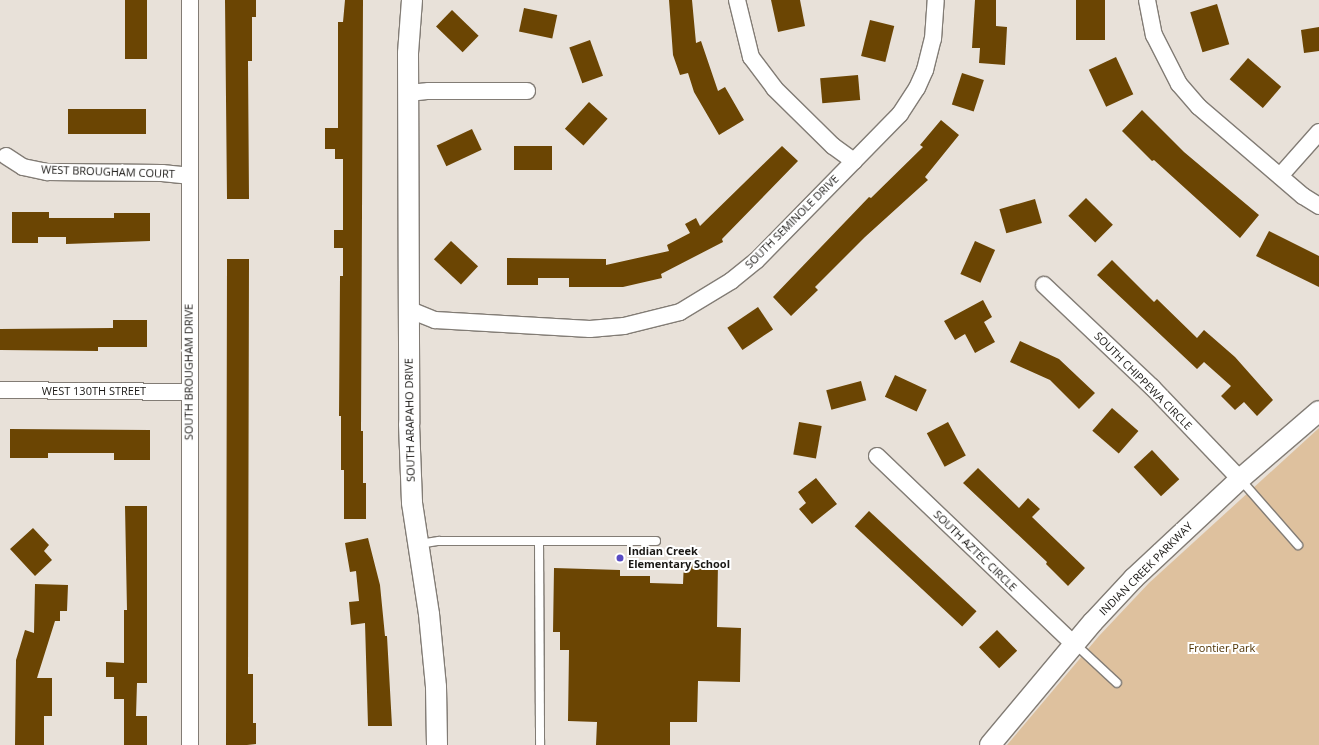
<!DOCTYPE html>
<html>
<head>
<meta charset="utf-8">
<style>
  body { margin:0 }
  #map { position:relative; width:1319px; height:745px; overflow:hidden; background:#e8e1d9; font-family:"Open Sans",sans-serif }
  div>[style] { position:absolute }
  .green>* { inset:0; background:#dec19e }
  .building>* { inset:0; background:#6b4503; transform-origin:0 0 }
  .roads { filter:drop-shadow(1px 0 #827c75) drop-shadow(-1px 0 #827c75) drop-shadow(0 1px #827c75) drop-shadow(0 -1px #827c75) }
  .service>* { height:8px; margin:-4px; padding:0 4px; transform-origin:4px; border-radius:4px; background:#fff }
  .minor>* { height:16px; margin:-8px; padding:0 8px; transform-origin:8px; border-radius:8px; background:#fff }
  .tertiary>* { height:20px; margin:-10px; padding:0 10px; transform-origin:10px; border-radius:10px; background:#fff }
  .dots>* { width:11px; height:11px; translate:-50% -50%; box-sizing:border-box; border:2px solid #fff; border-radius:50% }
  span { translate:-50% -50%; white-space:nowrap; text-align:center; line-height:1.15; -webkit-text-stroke:4px #fff; paint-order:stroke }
  .street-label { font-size:11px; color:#1a1815 }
  .poi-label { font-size:11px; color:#1a1815; font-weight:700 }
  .left { translate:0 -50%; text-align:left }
  .park-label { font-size:11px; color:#4f3202 }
</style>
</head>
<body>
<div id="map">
  <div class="green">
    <div style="clip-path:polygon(1319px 428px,1319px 745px,1007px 745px,1099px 636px,1149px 583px)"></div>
  </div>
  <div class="building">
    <div style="left:125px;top:0;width:22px;height:59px"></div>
    <div style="clip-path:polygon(225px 0,256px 0,256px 17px,252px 17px,252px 61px,248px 61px,249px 199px,227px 199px)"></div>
    <div style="clip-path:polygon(345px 0,363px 0,361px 431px,363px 431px,363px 483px,366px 483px,366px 519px,344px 519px,344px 470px,341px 470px,341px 416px,339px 416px,340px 276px,343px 276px,343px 248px,334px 248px,334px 230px,343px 230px,343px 159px,335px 159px,335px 149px,325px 149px,325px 128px,338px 128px,338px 22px,343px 22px)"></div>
    <div style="clip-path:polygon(669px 0,692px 0,696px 43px,701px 41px,718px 91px,725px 87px,744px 120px,719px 135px,694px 92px,688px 73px,680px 75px,673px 55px)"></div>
    <div style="clip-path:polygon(771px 0,800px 0,805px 26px,778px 32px)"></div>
    <div style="clip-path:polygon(975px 0,996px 0,996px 26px,1007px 27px,1005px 65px,979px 63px,980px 48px,972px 48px)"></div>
    <div style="left:1076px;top:0;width:29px;height:40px"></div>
    <div style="left:1217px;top:4px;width:42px;height:28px;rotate:73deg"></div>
    <div style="left:524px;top:8px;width:34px;height:24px;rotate:12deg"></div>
    <div style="left:452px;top:10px;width:37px;height:23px;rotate:44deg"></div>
    <div style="left:870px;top:20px;width:25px;height:37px;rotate:14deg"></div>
    <div style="clip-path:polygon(1319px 27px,1319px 51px,1304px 53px,1301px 30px)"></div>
    <div style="left:590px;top:40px;width:38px;height:22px;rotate:70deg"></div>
    <div style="left:1116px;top:57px;width:41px;height:30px;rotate:65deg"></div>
    <div style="left:1248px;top:58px;width:44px;height:28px;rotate:41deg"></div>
    <div style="left:962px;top:73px;width:23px;height:33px;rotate:18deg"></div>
    <div style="left:858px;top:75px;width:25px;height:38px;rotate:85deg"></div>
    <div style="left:589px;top:102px;width:25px;height:36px;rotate:42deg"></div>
    <div style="left:146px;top:109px;width:25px;height:78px;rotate:90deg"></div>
    <div style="clip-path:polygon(1142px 110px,1184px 152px,1259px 215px,1240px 238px,1154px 160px,1152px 161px,1122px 131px)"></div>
    <div style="clip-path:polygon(941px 120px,959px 135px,925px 177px,928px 180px,865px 237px,815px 287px,818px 290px,791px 316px,773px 297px,869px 197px,871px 198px,923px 147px,920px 145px)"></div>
    <div style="left:472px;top:129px;width:23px;height:39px;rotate:65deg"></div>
    <div style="left:514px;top:146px;width:38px;height:24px"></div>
    <div style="clip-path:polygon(782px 146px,798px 161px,722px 239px,723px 242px,661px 274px,662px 278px,623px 287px,569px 287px,569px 278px,538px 278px,538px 285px,507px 285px,507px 258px,606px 259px,606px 265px,669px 251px,667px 245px,690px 233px,685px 224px,696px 218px,700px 226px)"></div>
    <div style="left:1086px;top:198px;width:38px;height:25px;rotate:45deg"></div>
    <div style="left:1035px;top:199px;width:25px;height:37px;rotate:74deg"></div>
    <div style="clip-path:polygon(12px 212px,49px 212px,49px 218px,114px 218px,114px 213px,150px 213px,150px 241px,66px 244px,66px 237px,38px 237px,38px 243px,12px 243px)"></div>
    <div style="clip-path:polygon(1269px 231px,1319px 256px,1319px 287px,1256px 256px)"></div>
    <div style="left:451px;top:241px;width:37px;height:25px;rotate:43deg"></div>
    <div style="left:975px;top:241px;width:22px;height:36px;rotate:24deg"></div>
    <div style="clip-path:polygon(227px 259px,249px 259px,248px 674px,253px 674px,253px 723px,256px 723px,256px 744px,247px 745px,226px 745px)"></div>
    <div style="clip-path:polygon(1112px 260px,1154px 302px,1157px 299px,1197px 338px,1204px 330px,1235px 357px,1273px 400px,1257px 416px,1244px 402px,1235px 410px,1221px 396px,1231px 386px,1204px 362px,1197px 369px,1097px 275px)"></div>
    <div style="clip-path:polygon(983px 300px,992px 317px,984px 322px,995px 342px,975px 353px,965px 334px,955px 340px,944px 321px)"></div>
    <div style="left:758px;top:307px;width:27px;height:37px;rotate:56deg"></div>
    <div style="clip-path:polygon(113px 320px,147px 320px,147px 347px,98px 347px,98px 351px,0 350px,0 329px,113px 328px)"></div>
    <div style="clip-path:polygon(1020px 341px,1059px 359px,1095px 393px,1079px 409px,1050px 380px,1010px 362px)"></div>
    <div style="left:895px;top:375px;width:35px;height:24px;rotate:25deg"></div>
    <div style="left:861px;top:381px;width:20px;height:36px;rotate:75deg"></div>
    <div style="left:1112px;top:408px;width:35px;height:30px;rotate:41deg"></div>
    <div style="left:799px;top:422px;width:23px;height:33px;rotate:10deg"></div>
    <div style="left:948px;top:422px;width:38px;height:24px;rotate:62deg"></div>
    <div style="clip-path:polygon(10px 429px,150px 430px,150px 460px,114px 460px,114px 453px,48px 453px,48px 458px,10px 458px)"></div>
    <div style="left:1152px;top:450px;width:40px;height:25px;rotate:47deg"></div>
    <div style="clip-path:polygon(978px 468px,1019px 508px,1028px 498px,1040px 509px,1032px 517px,1085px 568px,1068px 586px,1046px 564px,1047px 562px,963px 483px)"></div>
    <div style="clip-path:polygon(816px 478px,837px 504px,812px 524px,799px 509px,806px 503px,798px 492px)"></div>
    <div style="clip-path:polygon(125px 506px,147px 506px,147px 683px,137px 683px,136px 716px,147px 716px,147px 745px,124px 745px,124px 699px,114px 699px,114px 677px,106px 677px,106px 662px,124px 663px,124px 610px,127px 610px)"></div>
    <div style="left:869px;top:511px;width:147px;height:21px;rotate:43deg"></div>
    <div style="clip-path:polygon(33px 528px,49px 545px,44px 551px,52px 560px,35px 576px,10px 549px)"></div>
    <div style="clip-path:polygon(368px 538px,380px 585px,385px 636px,387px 636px,392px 726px,368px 726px,365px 623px,351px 625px,349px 602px,359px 601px,356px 571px,350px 572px,345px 543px)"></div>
    <div style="clip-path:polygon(684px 561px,718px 562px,717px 627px,741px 628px,740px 682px,698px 681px,697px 722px,670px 722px,670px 745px,596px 745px,597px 722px,568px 721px,569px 650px,560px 650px,560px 632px,553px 632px,554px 568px,620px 570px,620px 576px,650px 576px,650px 583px,683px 584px)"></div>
    <div style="clip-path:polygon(35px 584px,68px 585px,67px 611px,60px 611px,60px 621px,55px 621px,37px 678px,52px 678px,52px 716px,44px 716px,44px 745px,15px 745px,16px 660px,25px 630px,34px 633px)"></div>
    <div style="left:997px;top:630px;width:29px;height:25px;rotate:46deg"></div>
  </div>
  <div class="roads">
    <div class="service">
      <div style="left:1240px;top:479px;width:88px;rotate:48.7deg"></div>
      <div style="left:539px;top:541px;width:204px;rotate:89.7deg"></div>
      <div style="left:419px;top:544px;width:20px;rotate:-9deg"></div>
      <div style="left:439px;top:541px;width:217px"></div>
      <div style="left:1075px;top:644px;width:57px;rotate:42.9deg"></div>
    </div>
    <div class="minor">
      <div style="left:737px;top:0;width:59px;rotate:76.2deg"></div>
      <div style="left:751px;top:57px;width:39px;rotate:53deg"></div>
      <div style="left:774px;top:88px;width:83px;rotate:44.5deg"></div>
      <div style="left:833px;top:146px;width:26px;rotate:36deg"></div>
      <div style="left:1147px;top:0;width:36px;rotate:79deg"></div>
      <div style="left:1154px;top:35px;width:55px;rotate:63deg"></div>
      <div style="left:1179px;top:84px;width:30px;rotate:49deg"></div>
      <div style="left:1199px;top:107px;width:137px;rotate:40.6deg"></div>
      <div style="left:1303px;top:196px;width:19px;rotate:32deg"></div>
      <div style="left:409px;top:93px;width:20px;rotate:-6deg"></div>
      <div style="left:429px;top:91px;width:98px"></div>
      <div style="left:6px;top:156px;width:20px;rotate:33deg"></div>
      <div style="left:23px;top:167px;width:25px;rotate:12deg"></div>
      <div style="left:47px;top:172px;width:115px;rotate:0.5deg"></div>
      <div style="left:162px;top:173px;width:27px;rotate:6deg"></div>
      <div style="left:1280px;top:176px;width:59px;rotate:-48.4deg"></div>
      <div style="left:1044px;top:285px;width:149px;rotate:43.4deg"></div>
      <div style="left:1152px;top:387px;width:127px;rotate:46.3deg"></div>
      <div style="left:410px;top:310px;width:27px;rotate:22deg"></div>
      <div style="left:435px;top:320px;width:155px;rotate:3.3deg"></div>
      <div style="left:590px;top:329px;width:34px;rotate:-5deg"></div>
      <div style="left:624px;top:326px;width:58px;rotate:-14deg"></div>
      <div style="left:680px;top:312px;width:60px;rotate:-31.3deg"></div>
      <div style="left:731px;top:281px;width:32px;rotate:-39deg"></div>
      <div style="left:756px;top:261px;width:206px;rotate:-45.6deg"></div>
      <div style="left:900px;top:114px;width:31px;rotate:-57deg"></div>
      <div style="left:917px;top:88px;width:20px;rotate:-66deg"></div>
      <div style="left:925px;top:70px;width:32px;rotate:-76deg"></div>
      <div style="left:933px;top:39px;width:39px;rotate:-86deg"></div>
      <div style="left:0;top:390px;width:189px;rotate:0.6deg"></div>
      <div style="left:877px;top:456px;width:272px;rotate:43.7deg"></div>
      <div style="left:190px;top:745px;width:745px;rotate:-90deg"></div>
    </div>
    <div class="tertiary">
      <div style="left:412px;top:0;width:53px;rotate:94.3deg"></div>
      <div style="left:408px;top:53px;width:371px;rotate:89.8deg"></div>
      <div style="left:409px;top:424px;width:79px;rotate:87.8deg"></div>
      <div style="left:412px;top:503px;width:112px;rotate:81.3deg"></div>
      <div style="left:429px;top:614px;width:73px;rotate:84.5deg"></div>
      <div style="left:436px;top:687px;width:58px;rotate:89deg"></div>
      <div style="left:990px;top:745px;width:160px;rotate:-50.1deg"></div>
      <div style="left:1093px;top:622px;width:60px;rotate:-47deg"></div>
      <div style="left:1134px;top:578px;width:145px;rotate:-43deg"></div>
      <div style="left:1240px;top:479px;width:104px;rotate:-40.7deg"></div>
    </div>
  </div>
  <div class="dots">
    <div style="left:620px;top:558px;background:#594bc3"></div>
  </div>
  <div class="street-label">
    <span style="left:108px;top:172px;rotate:2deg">WEST BROUGHAM COURT</span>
    <span style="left:792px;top:222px;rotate:-45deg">SOUTH SEMINOLE DRIVE</span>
    <span style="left:189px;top:372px;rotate:-90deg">SOUTH BROUGHAM DRIVE</span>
    <span style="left:1143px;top:381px;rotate:45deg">SOUTH CHIPPEWA CIRCLE</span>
    <span style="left:94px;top:391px">WEST 130TH STREET</span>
    <span style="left:410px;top:420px;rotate:-91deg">SOUTH ARAPAHO DRIVE</span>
    <span style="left:975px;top:551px;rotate:44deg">SOUTH AZTEC CIRCLE</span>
    <span style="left:1146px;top:569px;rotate:-45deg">INDIAN CREEK PARKWAY</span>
  </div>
  <div class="poi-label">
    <span class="left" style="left:628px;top:558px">Indian Creek<br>Elementary School</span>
  </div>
  <div class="park-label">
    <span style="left:1222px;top:648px">Frontier Park</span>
  </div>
</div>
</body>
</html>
